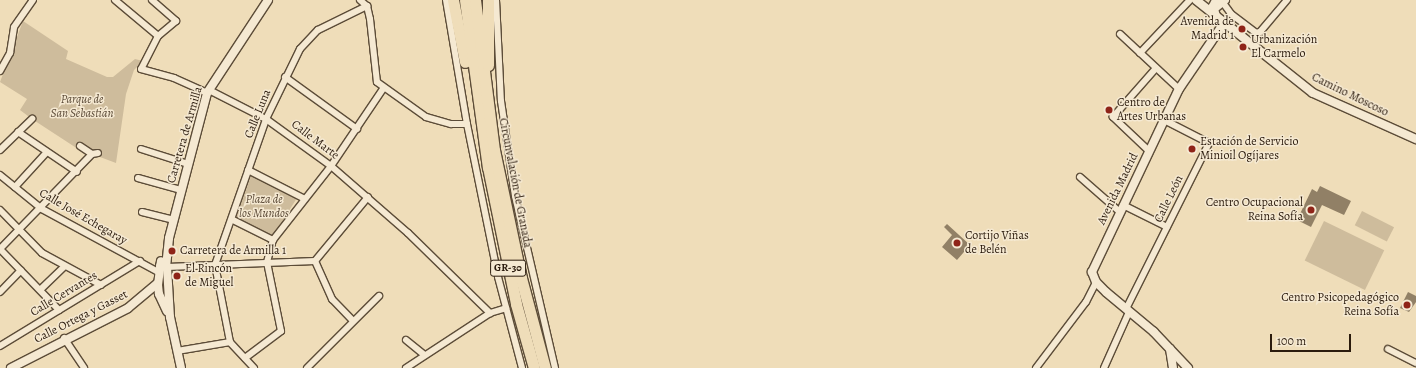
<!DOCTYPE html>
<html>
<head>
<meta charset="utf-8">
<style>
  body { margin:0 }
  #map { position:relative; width:1416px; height:368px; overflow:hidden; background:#efddb9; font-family:Alegreya,serif }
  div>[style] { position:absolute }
  .green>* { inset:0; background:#cebc9c; transform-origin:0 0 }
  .building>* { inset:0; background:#918066 }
  .roads { filter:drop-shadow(1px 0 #5c4c38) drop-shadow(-1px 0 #5c4c38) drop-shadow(0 1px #5c4c38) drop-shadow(0 -1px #5c4c38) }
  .minor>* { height:6px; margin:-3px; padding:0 3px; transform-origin:3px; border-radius:3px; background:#f5e9d2 }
  .tertiary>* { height:8px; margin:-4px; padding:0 4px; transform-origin:4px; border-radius:4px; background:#f5e9d2 }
  .motorway>* { height:11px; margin:-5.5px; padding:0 5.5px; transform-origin:5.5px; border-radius:5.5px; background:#efddb9 }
  .dots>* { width:11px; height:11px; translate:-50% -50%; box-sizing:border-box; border:2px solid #f5e9d2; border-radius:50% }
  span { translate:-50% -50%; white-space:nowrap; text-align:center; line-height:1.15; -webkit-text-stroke:3px #f5e9d2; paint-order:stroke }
  .shield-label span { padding:1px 3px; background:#f5e9d2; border:1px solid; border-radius:3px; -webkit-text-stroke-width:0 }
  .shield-label { font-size:11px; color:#2b1b0d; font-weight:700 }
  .poi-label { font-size:12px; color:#2b1b0d }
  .right { translate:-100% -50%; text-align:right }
  .left { translate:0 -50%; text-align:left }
  .street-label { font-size:12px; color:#2b1b0d }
  .park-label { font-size:12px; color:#5c4b38; font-style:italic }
  .scale { position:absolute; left:1270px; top:334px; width:81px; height:18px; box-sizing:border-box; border:2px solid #2b1b0d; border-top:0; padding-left:5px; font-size:12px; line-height:14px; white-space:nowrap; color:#2b1b0d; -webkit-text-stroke:3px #f5e9d2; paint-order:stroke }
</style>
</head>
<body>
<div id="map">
  <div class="green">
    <div style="clip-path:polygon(23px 21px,68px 51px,66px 59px,107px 77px,113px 77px,135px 59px,143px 61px,134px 70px,126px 94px,116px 163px,100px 157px,96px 151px,80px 146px,78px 149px,32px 119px,20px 110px,27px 99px,0 82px)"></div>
    <div style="clip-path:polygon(251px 176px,297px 198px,273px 236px,236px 218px)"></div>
    <div style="left:1362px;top:211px;width:36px;height:16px;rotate:27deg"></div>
    <div style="left:1324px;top:221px;width:67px;height:44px;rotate:26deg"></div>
  </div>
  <div class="building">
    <div style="clip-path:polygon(1320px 186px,1351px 201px,1344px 215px,1322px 205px,1311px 227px,1297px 220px,1312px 189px,1317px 192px)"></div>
    <div style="clip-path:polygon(947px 224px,970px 245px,957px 260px,942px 247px,952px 235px,944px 227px)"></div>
    <div style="clip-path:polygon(1408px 292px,1416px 296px,1416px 302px,1409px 312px,1400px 308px)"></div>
  </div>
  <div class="roads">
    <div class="minor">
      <div style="left:115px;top:0;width:56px;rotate:39.9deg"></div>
      <div style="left:152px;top:0;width:32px;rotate:41deg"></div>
      <div style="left:176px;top:21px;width:23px;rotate:140deg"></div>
      <div style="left:158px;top:36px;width:37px;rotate:117deg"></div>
      <div style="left:141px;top:69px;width:34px;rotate:15deg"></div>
      <div style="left:174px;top:78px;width:36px;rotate:24deg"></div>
      <div style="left:360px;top:0;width:9px;rotate:41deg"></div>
      <div style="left:367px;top:6px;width:13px;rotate:77deg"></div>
      <div style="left:370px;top:19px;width:63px;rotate:83.7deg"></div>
      <div style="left:377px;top:82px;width:60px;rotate:35.5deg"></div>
      <div style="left:426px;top:117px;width:26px;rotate:16deg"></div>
      <div style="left:451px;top:124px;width:16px"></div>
      <div style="left:446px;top:0;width:126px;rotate:80.4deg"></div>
      <div style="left:467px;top:124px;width:156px;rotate:78.5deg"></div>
      <div style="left:498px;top:277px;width:94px;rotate:75.2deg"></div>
      <div style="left:496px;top:0;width:101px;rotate:87.2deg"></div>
      <div style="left:501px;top:101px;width:96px;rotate:81.6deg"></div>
      <div style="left:515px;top:196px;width:177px;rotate:76.9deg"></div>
      <div style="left:1221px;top:0;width:17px;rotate:54deg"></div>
      <div style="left:1231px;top:14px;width:31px;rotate:37deg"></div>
      <div style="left:1256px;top:33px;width:4px;rotate:-14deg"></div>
      <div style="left:1260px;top:32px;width:42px;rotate:-49.8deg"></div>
      <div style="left:1120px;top:34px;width:81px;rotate:43deg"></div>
      <div style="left:1140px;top:53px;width:73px;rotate:-46.7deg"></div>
      <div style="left:0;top:71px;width:21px;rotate:-61deg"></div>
      <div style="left:10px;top:53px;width:26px;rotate:-81deg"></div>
      <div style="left:14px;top:27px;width:33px;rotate:-55deg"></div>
      <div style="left:285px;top:77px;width:89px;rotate:35.8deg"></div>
      <div style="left:209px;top:90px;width:64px;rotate:27deg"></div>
      <div style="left:266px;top:119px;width:80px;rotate:35.9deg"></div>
      <div style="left:331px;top:166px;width:102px;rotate:41deg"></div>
      <div style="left:408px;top:233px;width:115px;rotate:44.3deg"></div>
      <div style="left:18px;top:132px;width:71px;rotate:34.1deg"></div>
      <div style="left:80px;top:146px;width:14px;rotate:34deg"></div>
      <div style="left:92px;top:154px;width:6px;rotate:-9deg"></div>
      <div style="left:141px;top:149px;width:49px;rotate:17.7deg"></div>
      <div style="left:0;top:150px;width:45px;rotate:-44.1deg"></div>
      <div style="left:1149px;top:151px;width:50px;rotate:-136.6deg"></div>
      <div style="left:1113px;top:117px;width:65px;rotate:-48.7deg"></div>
      <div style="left:248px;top:170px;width:62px;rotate:27deg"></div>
      <div style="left:0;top:175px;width:54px;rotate:39deg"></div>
      <div style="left:42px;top:209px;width:132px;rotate:28.5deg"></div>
      <div style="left:1080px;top:177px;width:53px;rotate:41.2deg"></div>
      <div style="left:138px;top:178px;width:45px;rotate:15.6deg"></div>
      <div style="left:15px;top:187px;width:47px;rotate:-47.6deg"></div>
      <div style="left:1123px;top:205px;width:49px;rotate:26.6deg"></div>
      <div style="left:0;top:210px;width:60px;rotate:45.7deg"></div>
      <div style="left:42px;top:253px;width:67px;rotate:28.5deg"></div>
      <div style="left:142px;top:212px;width:33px;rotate:14deg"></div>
      <div style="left:233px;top:220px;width:45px;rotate:26.6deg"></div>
      <div style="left:0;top:249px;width:132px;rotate:-45.9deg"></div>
      <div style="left:0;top:249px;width:85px;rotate:46deg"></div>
      <div style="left:315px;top:261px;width:83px;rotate:-50.4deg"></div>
      <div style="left:315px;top:261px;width:42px;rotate:65.9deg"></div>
      <div style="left:332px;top:299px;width:30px;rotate:46deg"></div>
      <div style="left:167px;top:267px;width:148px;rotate:-2.3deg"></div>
      <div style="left:41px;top:289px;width:33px;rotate:-44deg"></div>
      <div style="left:0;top:292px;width:30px;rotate:-46deg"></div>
      <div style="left:1126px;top:309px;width:186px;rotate:-63.4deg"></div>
      <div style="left:1209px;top:143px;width:51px;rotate:-152.9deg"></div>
      <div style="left:64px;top:338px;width:36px;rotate:56deg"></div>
      <div style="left:406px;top:340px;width:22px;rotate:39deg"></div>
      <div style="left:0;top:346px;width:164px;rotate:-31.3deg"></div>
      <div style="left:1388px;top:349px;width:31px;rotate:27deg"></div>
      <div style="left:177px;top:351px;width:54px;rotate:-9.6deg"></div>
      <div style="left:245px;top:358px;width:45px;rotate:-36.9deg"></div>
      <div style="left:281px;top:331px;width:70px;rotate:-101.5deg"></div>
      <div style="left:267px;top:262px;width:23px;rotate:-75deg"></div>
      <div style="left:273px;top:240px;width:94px;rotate:-51.9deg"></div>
      <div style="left:331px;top:166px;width:93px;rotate:-56deg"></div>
      <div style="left:254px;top:368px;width:35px;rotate:-133deg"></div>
      <div style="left:230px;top:342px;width:78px;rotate:-101deg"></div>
      <div style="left:215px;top:265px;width:155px;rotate:-70.7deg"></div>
      <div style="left:266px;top:119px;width:78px;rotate:-64.1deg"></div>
      <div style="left:300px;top:49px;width:26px;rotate:-47deg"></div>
      <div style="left:318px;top:30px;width:55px;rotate:-26.1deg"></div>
      <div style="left:307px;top:368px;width:102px;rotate:-45deg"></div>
      <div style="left:406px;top:368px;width:100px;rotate:-33.2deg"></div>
      <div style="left:490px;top:313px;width:17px;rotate:-17deg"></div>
      <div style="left:1036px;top:368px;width:83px;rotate:-52.9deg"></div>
      <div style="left:1086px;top:302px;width:22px;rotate:-63deg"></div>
      <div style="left:1104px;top:368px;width:61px;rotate:-65.9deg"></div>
    </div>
    <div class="tertiary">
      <div style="left:1196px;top:0;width:149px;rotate:38.5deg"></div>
      <div style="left:1313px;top:93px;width:113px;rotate:24.1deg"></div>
      <div style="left:1214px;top:9px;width:14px;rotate:-39deg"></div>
      <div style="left:1216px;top:16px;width:10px;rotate:-107deg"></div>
      <div style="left:1213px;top:6px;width:7px;rotate:-63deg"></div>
      <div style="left:160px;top:266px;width:7px;rotate:8deg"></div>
      <div style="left:167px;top:267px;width:50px;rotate:86.6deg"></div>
      <div style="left:170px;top:317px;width:52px;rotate:77.8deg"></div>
      <div style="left:166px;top:267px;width:29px;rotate:-84deg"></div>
      <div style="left:169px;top:238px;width:150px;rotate:-75.3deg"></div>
      <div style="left:207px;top:93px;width:111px;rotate:-56.7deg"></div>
      <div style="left:158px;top:285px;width:24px;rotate:-83deg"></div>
      <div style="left:158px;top:285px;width:9px;rotate:84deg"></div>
      <div style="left:159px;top:294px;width:19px;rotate:65deg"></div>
      <div style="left:1170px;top:349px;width:19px;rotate:81deg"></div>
      <div style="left:11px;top:368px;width:131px;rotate:-27.1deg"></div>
      <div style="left:128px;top:308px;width:38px;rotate:-40deg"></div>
      <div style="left:1188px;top:368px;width:50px;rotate:-133.4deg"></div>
      <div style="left:1154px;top:332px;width:62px;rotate:-140.2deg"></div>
      <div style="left:1106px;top:292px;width:14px;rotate:-135deg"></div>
      <div style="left:1096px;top:282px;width:11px;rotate:-112deg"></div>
      <div style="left:1092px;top:272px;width:203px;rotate:-64.6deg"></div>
      <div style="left:1179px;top:89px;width:80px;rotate:-55.7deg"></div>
    </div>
    <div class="motorway">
      <div style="left:453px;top:0;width:63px;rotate:79deg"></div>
      <div style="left:465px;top:0;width:169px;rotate:82.2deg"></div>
      <div style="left:488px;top:167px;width:140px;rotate:78.4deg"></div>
      <div style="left:516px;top:304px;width:66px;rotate:74.3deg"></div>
      <div style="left:475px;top:0;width:151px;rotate:82.8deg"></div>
      <div style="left:494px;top:150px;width:131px;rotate:78.1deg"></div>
      <div style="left:521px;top:278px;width:93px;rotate:75.1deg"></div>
      <div style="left:488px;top:0;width:65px;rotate:90deg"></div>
    </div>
  </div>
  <div class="dots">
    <div style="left:1242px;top:29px;background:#8f2418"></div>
    <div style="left:1243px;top:47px;background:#8f2418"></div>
    <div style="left:1109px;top:110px;background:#8f2418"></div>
    <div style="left:1192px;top:149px;background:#8f2418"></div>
    <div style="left:1311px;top:210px;background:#8f2418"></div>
    <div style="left:957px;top:243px;background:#8f2418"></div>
    <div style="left:172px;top:251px;background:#8f2418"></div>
    <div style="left:177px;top:276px;background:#8f2418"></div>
    <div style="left:1407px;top:305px;background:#8f2418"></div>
  </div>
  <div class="shield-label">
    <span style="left:508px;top:268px">GR-30</span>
  </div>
  <div class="poi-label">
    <span class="right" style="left:1234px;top:29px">Avenida de<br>Madrid 1</span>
    <span class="left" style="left:1251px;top:47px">Urbanización<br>El Carmelo</span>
    <span class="left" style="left:1117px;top:110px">Centro de<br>Artes Urbanas</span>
    <span class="left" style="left:1200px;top:149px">Estación de Servicio<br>Minioil Ogíjares</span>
    <span class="right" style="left:1303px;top:210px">Centro Ocupacional<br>Reina Sofía</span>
    <span class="left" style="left:965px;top:243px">Cortijo Viñas<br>de Belén</span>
    <span class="left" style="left:180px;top:251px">Carretera de Armilla 1</span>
    <span class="left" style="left:185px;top:276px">El Rincón<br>de Miguel</span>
    <span class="right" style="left:1399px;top:305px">Centro Psicopedagógico<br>Reina Sofía</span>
  </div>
  <div class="street-label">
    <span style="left:1350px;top:95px;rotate:26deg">Camino Moscoso</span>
    <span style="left:258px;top:114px;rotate:-68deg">Calle Luna</span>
    <span style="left:185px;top:135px;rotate:-74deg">Carretera de Armilla</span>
    <span style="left:315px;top:140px;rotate:37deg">Calle Marte</span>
    <span style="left:515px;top:183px;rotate:79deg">Circunvalación de Granada</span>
    <span style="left:1118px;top:189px;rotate:-64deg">Avenida Madrid</span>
    <span style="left:1169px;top:199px;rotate:-64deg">Calle León</span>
    <span style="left:83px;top:217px;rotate:30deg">Calle José Echegaray</span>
    <span style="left:64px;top:294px;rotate:-31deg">Calle Cervantes</span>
    <span style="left:81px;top:317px;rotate:-27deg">Calle Ortega y Gasset</span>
  </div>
  <div class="park-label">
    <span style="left:82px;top:107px">Parque de<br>San Sebastián</span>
    <span style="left:264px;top:207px">Plaza de<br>los Mundos</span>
  </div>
  <div class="scale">100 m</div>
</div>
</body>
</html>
